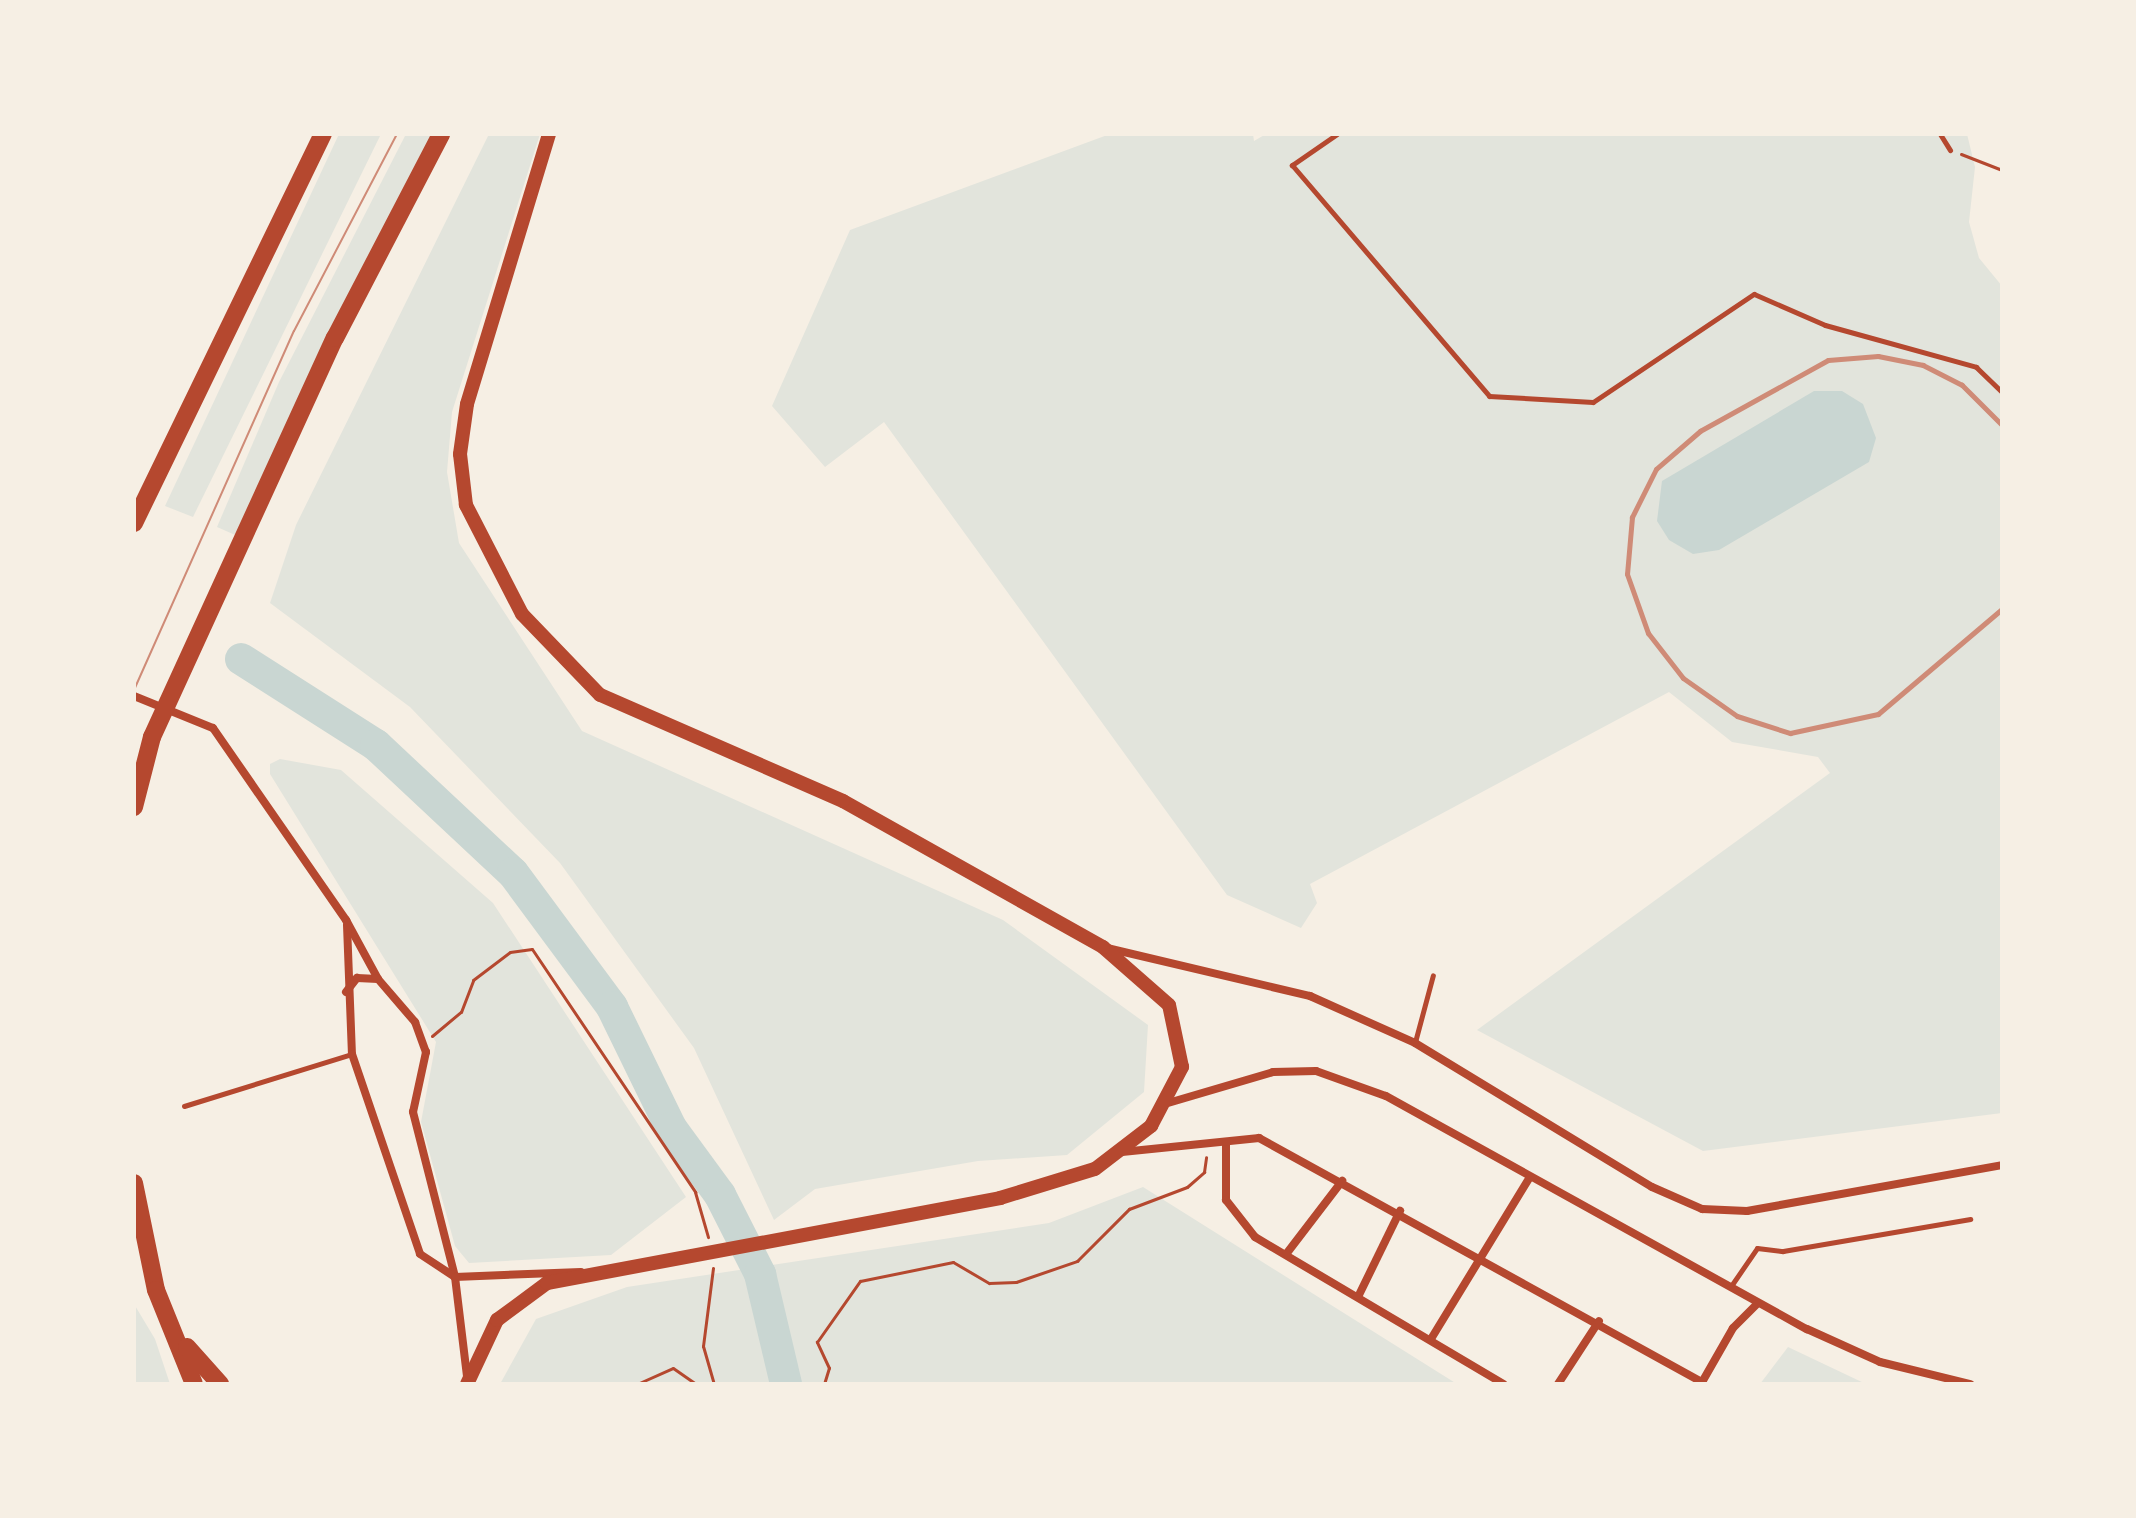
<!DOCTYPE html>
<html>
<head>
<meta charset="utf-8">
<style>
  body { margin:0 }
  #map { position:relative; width:2136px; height:1518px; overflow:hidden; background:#f6efe4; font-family:Mulish,sans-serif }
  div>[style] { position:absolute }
  .green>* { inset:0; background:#e2e4dc }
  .water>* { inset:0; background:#c9d6d2 }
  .river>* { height:32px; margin:-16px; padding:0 16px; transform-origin:16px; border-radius:16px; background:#c9d6d2 }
  .path>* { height:3px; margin:-1.5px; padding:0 1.5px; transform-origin:1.5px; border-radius:1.5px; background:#b5482f }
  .service>* { height:5px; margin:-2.5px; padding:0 2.5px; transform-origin:2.5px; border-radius:2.5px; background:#b5482f }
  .minor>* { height:8px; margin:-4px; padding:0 4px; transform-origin:4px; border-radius:4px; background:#b5482f }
  .tertiary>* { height:14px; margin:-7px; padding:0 7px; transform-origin:7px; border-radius:7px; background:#b5482f }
  .trunk>* { height:18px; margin:-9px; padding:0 9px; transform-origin:9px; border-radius:9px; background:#b5482f }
  .tram>* { height:2px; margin:-1px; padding:0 1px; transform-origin:1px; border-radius:1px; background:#cf8b77 }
  .rail>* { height:5px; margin:-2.5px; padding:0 2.5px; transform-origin:2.5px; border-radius:2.5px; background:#cf8b77 }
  span { translate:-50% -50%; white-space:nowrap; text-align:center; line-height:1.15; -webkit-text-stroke:8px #f6efe4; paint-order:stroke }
  .frame { position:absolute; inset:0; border:136px solid #f6efe4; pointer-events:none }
</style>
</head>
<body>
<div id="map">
  <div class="green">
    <div style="clip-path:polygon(339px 134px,381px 134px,193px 517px,165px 506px)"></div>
    <div style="clip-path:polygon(406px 134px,436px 134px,242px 538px,217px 527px,279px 382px)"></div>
    <div style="clip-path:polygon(489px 134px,540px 134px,452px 412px,447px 472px,459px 543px,582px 731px,1003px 920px,1148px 1025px,1144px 1092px,1067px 1155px,978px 1161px,815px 1189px,774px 1220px,694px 1048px,560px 863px,410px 707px,270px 603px,296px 525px)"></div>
    <div style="clip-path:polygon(1110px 134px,1253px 134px,1254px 141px,1266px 134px,1967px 134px,1975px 167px,1969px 222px,1979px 258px,2002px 286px,2002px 1113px,1703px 1151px,1477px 1030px,1830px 773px,1818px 757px,1732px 742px,1669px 692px,1310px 884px,1317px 903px,1301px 928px,1227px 895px,884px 422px,825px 467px,772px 406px,850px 230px)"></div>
    <div style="clip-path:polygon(280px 759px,341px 770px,493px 903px,686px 1197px,611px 1255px,469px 1263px,455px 1246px,421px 1122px,436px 1042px,270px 774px,270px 764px)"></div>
    <div style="clip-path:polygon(1143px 1187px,1457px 1384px,500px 1384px,536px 1319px,627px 1287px,1049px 1223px)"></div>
    <div style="clip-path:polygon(134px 1304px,155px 1339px,170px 1384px,134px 1384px)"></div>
    <div style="clip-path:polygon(1788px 1347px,1866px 1384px,1760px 1384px)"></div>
  </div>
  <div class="water">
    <div style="clip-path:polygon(1814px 391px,1842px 391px,1863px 404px,1876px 438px,1869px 462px,1719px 550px,1693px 554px,1669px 540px,1657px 521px,1662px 481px)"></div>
  </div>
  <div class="river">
    <div style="left:241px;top:659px;width:160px;rotate:32.5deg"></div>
    <div style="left:376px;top:745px;width:187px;rotate:43.1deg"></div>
    <div style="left:513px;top:873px;width:167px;rotate:53.5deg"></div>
    <div style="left:612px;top:1007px;width:135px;rotate:64deg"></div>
    <div style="left:671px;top:1128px;width:83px;rotate:53.8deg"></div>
    <div style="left:720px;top:1195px;width:89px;rotate:63.1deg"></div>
    <div style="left:760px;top:1274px;width:113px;rotate:76.7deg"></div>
  </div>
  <div class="path">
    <div style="left:1961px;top:154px;width:44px;rotate:21.3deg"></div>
    <div style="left:432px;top:1036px;width:38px;rotate:-40deg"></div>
    <div style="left:461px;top:1012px;width:34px;rotate:-69deg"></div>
    <div style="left:473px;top:980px;width:46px;rotate:-37.1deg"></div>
    <div style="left:510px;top:952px;width:22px;rotate:-8deg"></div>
    <div style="left:532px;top:949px;width:293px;rotate:56.1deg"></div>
    <div style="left:695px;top:1192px;width:47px;rotate:73.9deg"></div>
    <div style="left:713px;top:1268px;width:79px;rotate:97.3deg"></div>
    <div style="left:703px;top:1346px;width:40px;rotate:74deg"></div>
    <div style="left:637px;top:1384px;width:39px;rotate:-24deg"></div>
    <div style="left:673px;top:1368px;width:28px;rotate:35deg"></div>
    <div style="left:824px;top:1384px;width:17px;rotate:-73deg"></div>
    <div style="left:829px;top:1368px;width:29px;rotate:-115deg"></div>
    <div style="left:817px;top:1342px;width:75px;rotate:-54.8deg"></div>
    <div style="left:860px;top:1281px;width:95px;rotate:-11.5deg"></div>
    <div style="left:953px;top:1262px;width:42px;rotate:30.3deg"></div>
    <div style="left:989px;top:1283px;width:27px;rotate:-2deg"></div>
    <div style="left:1016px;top:1282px;width:65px;rotate:-19deg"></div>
    <div style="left:1077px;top:1261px;width:74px;rotate:-45deg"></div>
    <div style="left:1129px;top:1209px;width:62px;rotate:-20.8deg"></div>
    <div style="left:1187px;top:1187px;width:23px;rotate:-41deg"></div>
    <div style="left:1204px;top:1172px;width:15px;rotate:-82deg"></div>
  </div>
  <div class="service">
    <div style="left:1337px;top:134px;width:55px;rotate:145.4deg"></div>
    <div style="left:1292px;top:165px;width:304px;rotate:49.5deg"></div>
    <div style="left:1489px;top:396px;width:104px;rotate:3.3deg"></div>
    <div style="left:1593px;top:402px;width:194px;rotate:-33.9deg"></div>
    <div style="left:1754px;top:294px;width:77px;rotate:23.6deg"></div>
    <div style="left:1825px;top:325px;width:157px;rotate:15.5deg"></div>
    <div style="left:1976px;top:367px;width:36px;rotate:44deg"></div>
    <div style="left:1940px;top:134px;width:19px;rotate:58deg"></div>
    <div style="left:1415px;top:1042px;width:69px;rotate:-75deg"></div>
    <div style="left:184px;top:1106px;width:176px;rotate:-17.2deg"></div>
    <div style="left:1731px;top:1286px;width:46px;rotate:-55.6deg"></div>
    <div style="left:1757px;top:1248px;width:26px;rotate:7deg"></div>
    <div style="left:1783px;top:1251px;width:190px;rotate:-9.7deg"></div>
  </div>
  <div class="minor">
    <div style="left:134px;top:696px;width:85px;rotate:22.1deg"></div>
    <div style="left:213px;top:728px;width:234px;rotate:55.3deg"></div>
    <div style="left:346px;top:920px;width:67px;rotate:61.5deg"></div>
    <div style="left:378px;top:979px;width:57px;rotate:49.3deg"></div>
    <div style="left:415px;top:1022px;width:32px;rotate:70deg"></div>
    <div style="left:426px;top:1052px;width:61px;rotate:102.2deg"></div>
    <div style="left:413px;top:1112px;width:170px;rotate:75.7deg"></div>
    <div style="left:455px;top:1277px;width:100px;rotate:83.1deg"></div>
    <div style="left:347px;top:925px;width:129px;rotate:87.8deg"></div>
    <div style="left:352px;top:1054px;width:211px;rotate:71.2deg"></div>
    <div style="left:420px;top:1254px;width:42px;rotate:33.3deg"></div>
    <div style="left:455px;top:1277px;width:126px;rotate:-2.3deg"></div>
    <div style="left:1107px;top:948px;width:209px;rotate:13.3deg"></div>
    <div style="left:1310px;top:996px;width:115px;rotate:24.1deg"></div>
    <div style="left:1415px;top:1043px;width:277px;rotate:31.3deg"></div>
    <div style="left:1652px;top:1187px;width:55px;rotate:23.7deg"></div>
    <div style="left:1702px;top:1209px;width:45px;rotate:2.5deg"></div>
    <div style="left:1747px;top:1211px;width:259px;rotate:-10.2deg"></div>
    <div style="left:346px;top:992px;width:18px;rotate:-52deg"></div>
    <div style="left:357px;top:978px;width:21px;rotate:3deg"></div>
    <div style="left:1168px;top:1103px;width:109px;rotate:-16.4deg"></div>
    <div style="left:1273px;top:1072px;width:43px;rotate:-1.3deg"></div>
    <div style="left:1316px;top:1071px;width:74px;rotate:19.7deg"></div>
    <div style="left:1386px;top:1096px;width:481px;rotate:29deg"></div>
    <div style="left:1807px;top:1329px;width:80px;rotate:24.3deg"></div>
    <div style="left:1880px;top:1362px;width:93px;rotate:13.7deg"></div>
    <div style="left:1226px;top:1144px;width:56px;rotate:90deg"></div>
    <div style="left:1226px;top:1200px;width:47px;rotate:51.9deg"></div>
    <div style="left:1255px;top:1237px;width:289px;rotate:30.6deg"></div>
    <div style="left:1122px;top:1152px;width:138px;rotate:-5.8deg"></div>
    <div style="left:1259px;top:1138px;width:506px;rotate:28.85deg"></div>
    <div style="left:1287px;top:1253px;width:91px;rotate:-52.6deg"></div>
    <div style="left:1358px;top:1297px;width:96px;rotate:-64deg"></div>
    <div style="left:1431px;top:1339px;width:190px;rotate:-58.6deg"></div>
    <div style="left:1558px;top:1384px;width:75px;rotate:-56.9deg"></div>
    <div style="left:1701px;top:1384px;width:64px;rotate:-60.3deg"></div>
    <div style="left:1733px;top:1328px;width:35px;rotate:-45deg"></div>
  </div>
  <div class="tertiary">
    <div style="left:467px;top:1384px;width:71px;rotate:-64.9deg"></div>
    <div style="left:497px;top:1320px;width:62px;rotate:-36.5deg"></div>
    <div style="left:547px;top:1283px;width:461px;rotate:-10.6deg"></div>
    <div style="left:1000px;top:1198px;width:99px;rotate:-17deg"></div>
    <div style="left:1095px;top:1169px;width:71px;rotate:-37.5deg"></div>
    <div style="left:1151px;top:1126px;width:67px;rotate:-62.3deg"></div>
    <div style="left:1182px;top:1067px;width:63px;rotate:-101.8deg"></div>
    <div style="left:1169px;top:1005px;width:88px;rotate:-138.7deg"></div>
    <div style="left:1103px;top:947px;width:298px;rotate:-150.7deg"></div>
    <div style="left:843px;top:801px;width:265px;rotate:-156.4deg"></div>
    <div style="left:600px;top:695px;width:112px;rotate:-133.9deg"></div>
    <div style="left:522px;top:614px;width:123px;rotate:-117.2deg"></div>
    <div style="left:466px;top:505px;width:51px;rotate:-96.7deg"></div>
    <div style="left:460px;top:454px;width:50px;rotate:-82deg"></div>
    <div style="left:467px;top:404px;width:282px;rotate:-73.1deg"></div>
  </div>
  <div class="trunk">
    <div style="left:134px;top:523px;width:432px;rotate:-64.1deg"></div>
    <div style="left:134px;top:807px;width:72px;rotate:-75.6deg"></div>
    <div style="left:152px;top:737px;width:439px;rotate:-65.4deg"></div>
    <div style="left:335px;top:338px;width:230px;rotate:-62.5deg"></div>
    <div style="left:134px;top:1183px;width:109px;rotate:78.4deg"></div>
    <div style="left:156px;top:1290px;width:101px;rotate:68deg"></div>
    <div style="left:187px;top:1347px;width:50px;rotate:48.3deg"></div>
  </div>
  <div class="tram">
    <div style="left:134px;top:690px;width:393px;rotate:-66deg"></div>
    <div style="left:294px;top:331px;width:222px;rotate:-62.4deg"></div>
  </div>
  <div class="rail">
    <div style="left:2002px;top:425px;width:57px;rotate:-135deg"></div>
    <div style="left:1962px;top:385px;width:44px;rotate:-152.9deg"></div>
    <div style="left:1923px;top:365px;width:46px;rotate:-168.7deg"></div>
    <div style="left:1878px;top:356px;width:50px;rotate:175.4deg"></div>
    <div style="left:1828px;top:360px;width:146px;rotate:151deg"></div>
    <div style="left:1700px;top:431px;width:58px;rotate:139.2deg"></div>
    <div style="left:1656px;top:469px;width:54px;rotate:116.6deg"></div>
    <div style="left:1632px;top:517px;width:57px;rotate:95deg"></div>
    <div style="left:1627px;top:574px;width:63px;rotate:70.4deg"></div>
    <div style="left:1648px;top:633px;width:57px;rotate:52.1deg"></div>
    <div style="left:1683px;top:678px;width:66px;rotate:35.1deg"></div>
    <div style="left:1737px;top:716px;width:56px;rotate:17.8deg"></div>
    <div style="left:1790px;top:733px;width:90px;rotate:-12.2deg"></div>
    <div style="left:1878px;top:714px;width:162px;rotate:-40.3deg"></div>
  </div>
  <div class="frame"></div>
</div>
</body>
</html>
